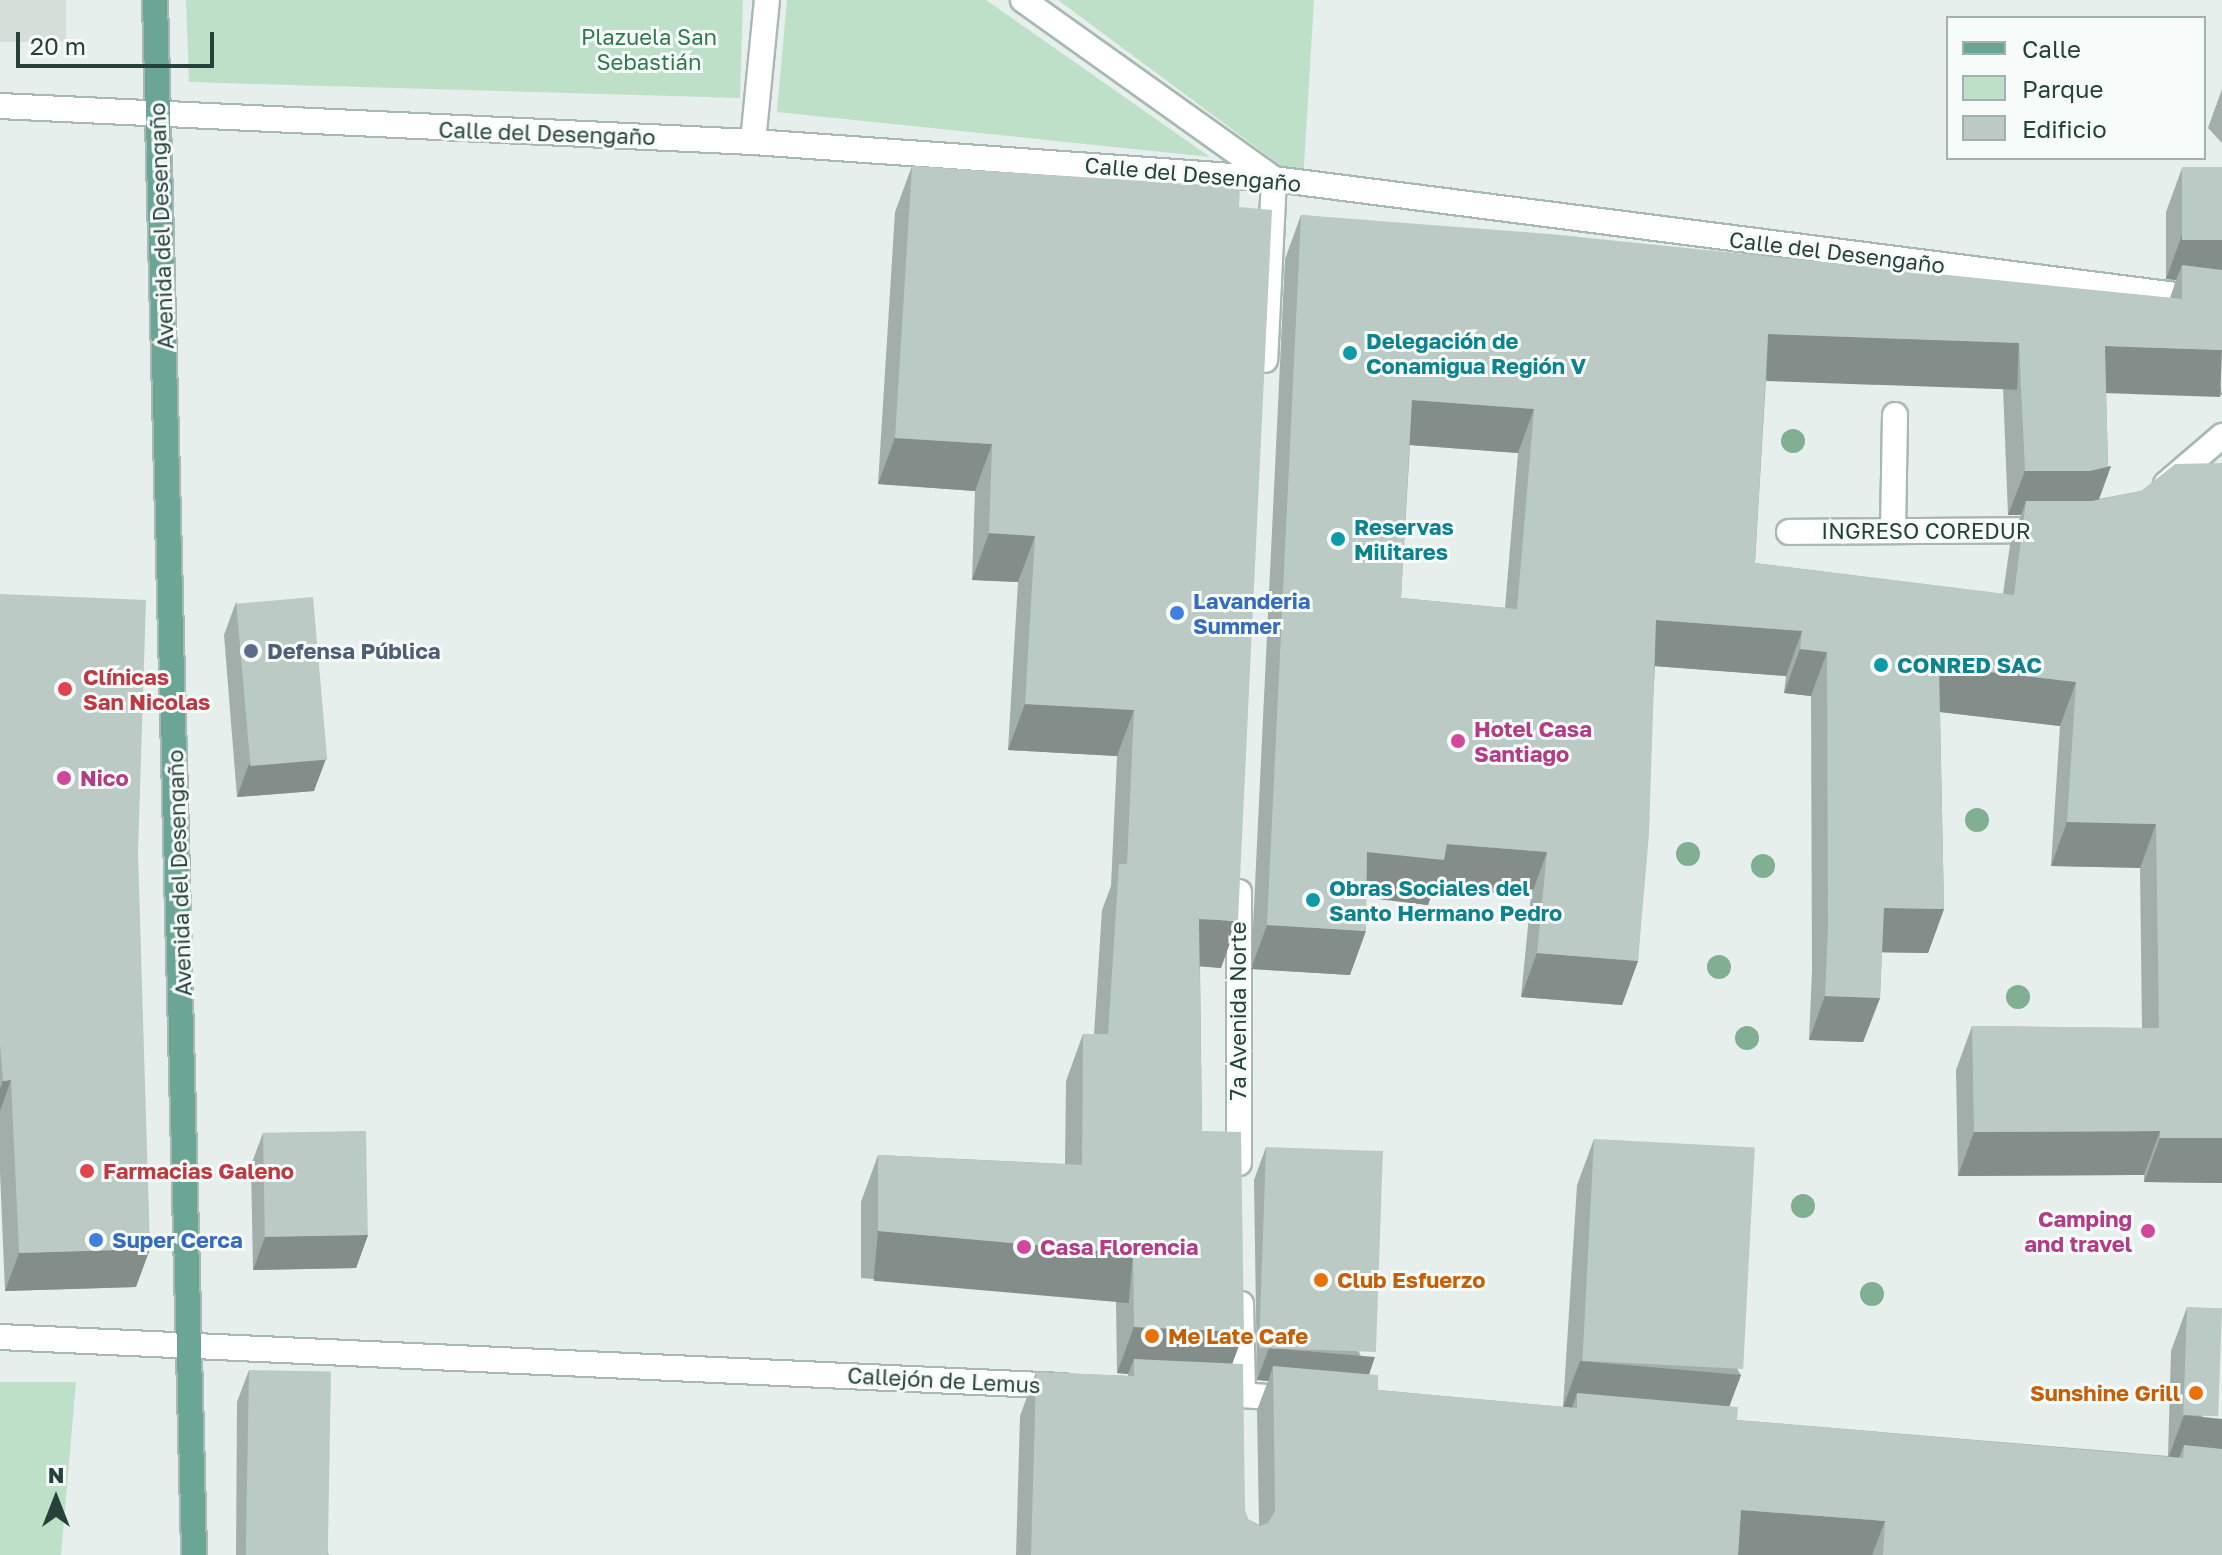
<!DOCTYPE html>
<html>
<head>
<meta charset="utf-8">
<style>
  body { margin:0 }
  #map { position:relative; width:2222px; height:1555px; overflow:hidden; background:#e6efeb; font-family:"Golos Text",sans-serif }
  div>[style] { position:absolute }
  .built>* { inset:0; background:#d4dfda; transform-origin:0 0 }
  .green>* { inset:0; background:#bfe0c8 }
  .roads { filter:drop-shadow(2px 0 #a8b8b2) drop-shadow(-2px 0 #a8b8b2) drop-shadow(0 2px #a8b8b2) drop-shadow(0 -2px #a8b8b2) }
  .lane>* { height:24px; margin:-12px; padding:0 12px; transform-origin:12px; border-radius:12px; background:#fff }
  .street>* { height:24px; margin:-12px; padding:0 12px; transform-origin:12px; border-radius:12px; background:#fff }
  .primary>* { height:24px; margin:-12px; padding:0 12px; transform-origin:12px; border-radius:12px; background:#6aa596 }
  .trees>* { width:24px; height:24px; margin:-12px; border-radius:50%; background:#80af93 }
  .wall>* { inset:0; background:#a1aea9 }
  .shaded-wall>* { inset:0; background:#838d89; transform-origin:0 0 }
  .building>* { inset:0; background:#bbcac4; transform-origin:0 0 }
  .dots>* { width:22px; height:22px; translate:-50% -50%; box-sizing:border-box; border:4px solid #f7fbf9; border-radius:50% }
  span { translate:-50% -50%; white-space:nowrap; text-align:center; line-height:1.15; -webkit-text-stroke:6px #f7fbf9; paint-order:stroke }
  .park-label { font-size:22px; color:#2d7a4b }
  .street-label { font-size:22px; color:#24423a }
  .culture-label { font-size:22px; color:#0d838f; font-weight:700 }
  .left { translate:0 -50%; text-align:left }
  .shop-label { font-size:22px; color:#366cbe; font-weight:700 }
  .service-label { font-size:22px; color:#4e5e75; font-weight:700 }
  .health-label { font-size:22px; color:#be3a42; font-weight:700 }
  .hotel-label { font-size:22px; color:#b23c85; font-weight:700 }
  .right { translate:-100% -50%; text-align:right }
  .food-label { font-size:22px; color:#c56008; font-weight:700 }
  .legend { position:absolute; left:1946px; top:16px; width:260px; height:144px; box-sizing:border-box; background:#f7fbf9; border:2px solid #a3b1ad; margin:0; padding:10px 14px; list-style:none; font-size:24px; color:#24423a }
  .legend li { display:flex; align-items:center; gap:16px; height:40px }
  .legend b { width:40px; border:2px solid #a3b1ad }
  .north { position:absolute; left:16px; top:1459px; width:80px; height:80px; -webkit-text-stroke:6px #f7fbf9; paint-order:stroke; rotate:0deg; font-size:22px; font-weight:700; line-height:32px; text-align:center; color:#24423a }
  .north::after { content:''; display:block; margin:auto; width:28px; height:36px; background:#24423a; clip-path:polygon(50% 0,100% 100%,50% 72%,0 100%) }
  .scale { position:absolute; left:16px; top:32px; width:198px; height:36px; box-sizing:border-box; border:4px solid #24423a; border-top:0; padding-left:10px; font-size:24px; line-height:28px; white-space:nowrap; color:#24423a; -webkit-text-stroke:6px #f7fbf9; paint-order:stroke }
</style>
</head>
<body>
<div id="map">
  <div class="built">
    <div style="left:0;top:0;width:66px;height:42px"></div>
  </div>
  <div class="green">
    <div style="clip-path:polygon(186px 0,743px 0,740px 98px,189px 82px)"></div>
    <div style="clip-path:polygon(787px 0,986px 0,1210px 157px,777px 112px)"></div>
    <div style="clip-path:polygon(1058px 0,1314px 0,1303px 182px)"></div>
    <div style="clip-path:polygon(0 1382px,76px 1382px,61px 1555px,0 1555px)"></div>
  </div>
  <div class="roads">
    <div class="lane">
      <div style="left:2166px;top:484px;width:74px;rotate:-40.6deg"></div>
      <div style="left:1893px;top:531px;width:116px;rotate:-89deg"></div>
      <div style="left:1789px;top:532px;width:258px;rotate:-0.4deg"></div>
    </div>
    <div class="street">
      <div style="left:1023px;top:0;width:308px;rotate:35.5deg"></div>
      <div style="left:1274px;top:179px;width:181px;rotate:92.8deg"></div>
      <div style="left:0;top:106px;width:754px;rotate:2.74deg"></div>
      <div style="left:753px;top:142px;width:522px;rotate:4.06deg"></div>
      <div style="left:1274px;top:179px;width:956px;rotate:7.33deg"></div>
      <div style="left:753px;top:142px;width:143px;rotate:-84.4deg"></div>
      <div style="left:1239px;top:892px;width:271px;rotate:90deg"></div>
      <div style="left:1241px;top:1304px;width:91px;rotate:88.7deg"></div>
      <div style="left:0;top:1337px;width:1064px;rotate:2.64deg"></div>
      <div style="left:1212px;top:1393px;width:83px;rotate:4.1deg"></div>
    </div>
    <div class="primary">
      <div style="left:155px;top:0;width:1555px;rotate:88.56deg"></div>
    </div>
  </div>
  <div class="trees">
    <div style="left:1793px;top:441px"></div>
    <div style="left:1977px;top:820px"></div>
    <div style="left:1688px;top:854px"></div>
    <div style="left:1763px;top:866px"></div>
    <div style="left:1719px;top:967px"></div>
    <div style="left:2018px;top:997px"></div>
    <div style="left:1747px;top:1038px"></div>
    <div style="left:1803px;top:1206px"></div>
    <div style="left:1872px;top:1294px"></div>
  </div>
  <div class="wall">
    <div style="clip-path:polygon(2222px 89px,2222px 143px,2208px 128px)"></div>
    <div style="clip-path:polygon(912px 166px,1239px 207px,1221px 968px,1200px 966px,1202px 1131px,1244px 1332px,1232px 1364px,1245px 1511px,1248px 1519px,1259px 1525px,1257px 1410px,1268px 1381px,1257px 1380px,1254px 1180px,1266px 1147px,1369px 1374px,1378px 1390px,1563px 1407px,1577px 1185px,1594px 1139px,1741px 1375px,1729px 1406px,1737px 1420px,2168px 1456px,2171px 1351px,2187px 1307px,2222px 1555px,1016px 1555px,1020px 1416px,1036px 1372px,1128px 1376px,1128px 1374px,1117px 1373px,1116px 1301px,861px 1278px,861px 1202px,878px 1155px,1065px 1164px,1066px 1081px,1083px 1034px,1094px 1034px,1102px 910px,1111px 886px,1117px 756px,1008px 750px,1018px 582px,972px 580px,975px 491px,878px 484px,895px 212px)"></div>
    <div style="clip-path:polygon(evenodd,2182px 168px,2222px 395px,2106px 391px,2108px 466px,2111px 466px,2099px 499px,2141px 491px,2222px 463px,2222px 1183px,2144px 1182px,2144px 1175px,1958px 1176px,1956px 1070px,1972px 1026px,2142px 1028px,2140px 868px,2051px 866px,2060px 726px,1940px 712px,1944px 909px,1928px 953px,1882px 952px,1880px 998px,1863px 1042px,1809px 1040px,1812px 971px,1811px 696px,1784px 693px,1786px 676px,1655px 666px,1638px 961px,1622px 1005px,1521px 997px,1531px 896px,1434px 888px,1428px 905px,1366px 897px,1350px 975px,1251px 969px,1285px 259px,1301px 215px,2170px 298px,2176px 280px,2166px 279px,2166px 212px,2182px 168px,1766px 379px,2003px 387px,2008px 515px,2021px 515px,2010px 545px,2003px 594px,1755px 563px,1766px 379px,2182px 168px,1410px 445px,1518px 453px,1505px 608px,1401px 598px,1410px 445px)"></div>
    <div style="clip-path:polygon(0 594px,138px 853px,136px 1287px,5px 1291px,0 1172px)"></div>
    <div style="clip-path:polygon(236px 602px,314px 791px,237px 797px,224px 635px)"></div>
    <div style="clip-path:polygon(263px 1133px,368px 1235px,356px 1268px,253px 1270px,251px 1165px)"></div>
    <div style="clip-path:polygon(249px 1370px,329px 1555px,236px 1555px,237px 1402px)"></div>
  </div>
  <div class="shaded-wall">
    <div style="clip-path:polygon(2182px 235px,2222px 240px,2222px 286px,2182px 265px,2176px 280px,2166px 279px)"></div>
    <div style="left:1768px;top:334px;width:251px;height:47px;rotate:2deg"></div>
    <div style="left:2105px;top:346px;width:117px;height:47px;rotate:2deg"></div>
    <div style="clip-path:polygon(1412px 400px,1534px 409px,1518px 453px,1396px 444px)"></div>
    <div style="clip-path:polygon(895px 438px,992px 444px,975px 491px,878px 484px)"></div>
    <div style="clip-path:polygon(2111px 466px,2095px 510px,2026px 501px,2021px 515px,2008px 515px,2025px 471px)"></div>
    <div style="clip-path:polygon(989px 533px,1035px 536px,1018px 582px,972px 580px)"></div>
    <div style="clip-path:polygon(1656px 620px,1802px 631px,1786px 676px,1640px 665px)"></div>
    <div style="clip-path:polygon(1800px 649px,1827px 652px,1811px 696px,1784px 693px)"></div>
    <div style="clip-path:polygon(1939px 666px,2076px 682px,2060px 726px,1923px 710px)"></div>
    <div style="clip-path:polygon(1025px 704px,1134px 710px,1117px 756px,1008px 750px)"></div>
    <div style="clip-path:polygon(326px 759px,314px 791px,237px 797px,249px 764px)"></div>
    <div style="clip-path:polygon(2067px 822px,2156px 824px,2140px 868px,2051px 866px)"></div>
    <div style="clip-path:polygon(1447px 844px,1547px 852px,1531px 896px,1434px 888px,1428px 905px,1351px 896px,1367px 852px)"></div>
    <div style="clip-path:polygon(1884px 908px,1944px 909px,1928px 953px,1868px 952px)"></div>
    <div style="clip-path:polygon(1199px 919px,1238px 921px,1221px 968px,1182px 965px)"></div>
    <div style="clip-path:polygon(1267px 925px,1366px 931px,1350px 975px,1251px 969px)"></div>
    <div style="clip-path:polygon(1537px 953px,1638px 961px,1622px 1005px,1521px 997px)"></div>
    <div style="clip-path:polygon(1825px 996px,1880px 998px,1863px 1042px,1809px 1040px)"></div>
    <div style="clip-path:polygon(11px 1080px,0 1111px,0 1089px,3px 1081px)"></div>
    <div style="clip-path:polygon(2160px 1131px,2144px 1175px,1958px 1176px,1974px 1132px)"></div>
    <div style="clip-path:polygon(2160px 1138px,2222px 1138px,2222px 1183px,2144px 1182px)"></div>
    <div style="left:878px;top:1231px;width:256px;height:50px;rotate:5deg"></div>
    <div style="clip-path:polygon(368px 1235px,356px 1268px,253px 1270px,265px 1237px)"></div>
    <div style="clip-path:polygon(150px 1249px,136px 1287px,5px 1291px,19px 1253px)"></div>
    <div style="clip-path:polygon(1134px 1327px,1244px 1332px,1227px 1378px,1134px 1359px,1128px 1374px,1117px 1373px)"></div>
    <div style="clip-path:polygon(1269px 1348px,1375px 1357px,1364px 1389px,1273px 1366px,1268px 1381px,1257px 1380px)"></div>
    <div style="clip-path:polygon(1580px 1361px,1741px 1375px,1724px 1421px,1577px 1393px,1572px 1408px,1563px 1407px)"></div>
    <div style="clip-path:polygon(2184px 1415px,2222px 1419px,2222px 1465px,2184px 1445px,2178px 1460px,2168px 1459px)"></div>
    <div style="clip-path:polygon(1741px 1510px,1885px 1521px,1872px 1555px,1738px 1555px)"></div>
  </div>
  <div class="building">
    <div style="clip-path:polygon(912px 166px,1240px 187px,1239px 207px,1272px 210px,1238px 921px,1199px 919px,1202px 1131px,1241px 1132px,1244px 1332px,1134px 1327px,1133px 1254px,878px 1231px,878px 1155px,1082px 1165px,1083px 1034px,1108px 1034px,1119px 864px,1127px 864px,1134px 710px,1025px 704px,1035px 536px,989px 533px,992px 444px,895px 438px)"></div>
    <div style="left:2222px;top:167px;width:73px;height:40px;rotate:90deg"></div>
    <div style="clip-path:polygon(evenodd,1301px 215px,1550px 234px,2182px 299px,2182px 265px,2222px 270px,2222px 350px,2105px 346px,2108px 466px,2111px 466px,2090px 471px,2025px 471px,2019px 343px,1768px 334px,1755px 563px,2014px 595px,2026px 501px,2092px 501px,2141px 491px,2175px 464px,2222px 463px,2222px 1138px,2160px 1138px,2160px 1131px,1974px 1132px,1972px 1026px,2159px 1028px,2156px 824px,2067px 822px,2076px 682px,1939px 666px,1944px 909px,1884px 908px,1880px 998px,1825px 996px,1828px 927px,1827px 652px,1800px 649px,1802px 631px,1656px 620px,1649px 834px,1638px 961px,1537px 953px,1547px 852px,1447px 844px,1444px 860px,1367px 852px,1366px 931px,1267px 925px,1301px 215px,1412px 400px,1534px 409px,1517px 609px,1401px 598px,1412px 400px)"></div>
    <div style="clip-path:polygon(0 594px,146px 600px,138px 853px,150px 1249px,19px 1253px,11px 1080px,3px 1081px,0 1044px)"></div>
    <div style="left:313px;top:597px;width:163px;height:77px;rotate:85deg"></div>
    <div style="left:366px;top:1131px;width:104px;height:103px;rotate:89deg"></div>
    <div style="left:1594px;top:1139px;width:161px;height:222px;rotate:3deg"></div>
    <div style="left:1266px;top:1147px;width:117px;height:201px;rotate:2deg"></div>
    <div style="left:2187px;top:1307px;width:35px;height:108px;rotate:2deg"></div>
    <div style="clip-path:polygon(1134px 1359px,1243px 1364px,1245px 1511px,1248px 1519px,1259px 1526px,1268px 1523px,1275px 1511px,1273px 1366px,1378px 1375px,1378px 1390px,1577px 1408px,1577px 1393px,1738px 1407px,1737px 1420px,2183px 1458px,2184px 1445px,2222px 1449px,2222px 1555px,1883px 1555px,1885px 1521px,1741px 1510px,1738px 1555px,1031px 1555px,1036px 1372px,1134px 1376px)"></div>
    <div style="left:249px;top:1370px;width:82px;height:185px;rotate:1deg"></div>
  </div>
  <div class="dots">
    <div style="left:1350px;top:353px;background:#0f9aa8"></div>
    <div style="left:1338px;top:539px;background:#0f9aa8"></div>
    <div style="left:1177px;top:613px;background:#3f7fe0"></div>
    <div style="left:251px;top:651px;background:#5c6f8a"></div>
    <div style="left:1881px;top:665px;background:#0f9aa8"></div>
    <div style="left:65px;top:689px;background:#e0444e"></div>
    <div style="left:1458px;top:741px;background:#d1479c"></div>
    <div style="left:64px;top:778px;background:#d1479c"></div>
    <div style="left:1313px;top:900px;background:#0f9aa8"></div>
    <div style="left:87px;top:1171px;background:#e0444e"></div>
    <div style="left:2148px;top:1231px;background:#d1479c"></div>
    <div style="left:96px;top:1240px;background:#3f7fe0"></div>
    <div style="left:1024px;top:1247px;background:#d1479c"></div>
    <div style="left:1321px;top:1280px;background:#e8710a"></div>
    <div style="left:1152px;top:1336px;background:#e8710a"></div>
    <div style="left:2196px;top:1393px;background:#e8710a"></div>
  </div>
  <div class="park-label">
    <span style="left:649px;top:49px">Plazuela San<br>Sebastián</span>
  </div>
  <div class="street-label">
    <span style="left:547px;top:133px;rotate:2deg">Calle del Desengaño</span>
    <span style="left:1193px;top:174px;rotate:5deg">Calle del Desengaño</span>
    <span style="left:161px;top:226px;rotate:-92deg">Avenida del Desengaño</span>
    <span style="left:1837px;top:252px;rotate:7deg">Calle del Desengaño</span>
    <span style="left:1926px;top:531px">INGRESO COREDUR</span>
    <span style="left:179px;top:873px;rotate:-92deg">Avenida del Desengaño</span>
    <span style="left:1238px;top:1011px;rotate:-90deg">7a Avenida Norte</span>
    <span style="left:944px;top:1380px;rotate:3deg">Callejón de Lemus</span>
  </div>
  <div class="culture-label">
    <span class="left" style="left:1366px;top:353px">Delegación de<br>Conamigua Región V</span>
    <span class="left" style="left:1354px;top:539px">Reservas<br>Militares</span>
    <span class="left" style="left:1897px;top:665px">CONRED SAC</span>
    <span class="left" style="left:1329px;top:900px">Obras Sociales del<br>Santo Hermano Pedro</span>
  </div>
  <div class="shop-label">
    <span class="left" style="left:1193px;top:613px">Lavanderia<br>Summer</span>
    <span class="left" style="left:112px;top:1240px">Super Cerca</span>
  </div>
  <div class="service-label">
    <span class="left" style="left:267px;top:651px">Defensa Pública</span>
  </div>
  <div class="health-label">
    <span class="left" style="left:83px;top:689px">Clínicas<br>San Nicolas</span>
    <span class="left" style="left:103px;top:1171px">Farmacias Galeno</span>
  </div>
  <div class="hotel-label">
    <span class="left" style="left:1474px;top:741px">Hotel Casa<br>Santiago</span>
    <span class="left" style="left:80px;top:778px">Nico</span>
    <span class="right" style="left:2132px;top:1231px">Camping<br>and travel</span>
    <span class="left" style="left:1040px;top:1247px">Casa Florencia</span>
  </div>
  <div class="food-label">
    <span class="left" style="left:1337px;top:1280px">Club Esfuerzo</span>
    <span class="left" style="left:1168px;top:1336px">Me Late Cafe</span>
    <span class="right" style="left:2180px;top:1393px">Sunshine Grill</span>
  </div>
  <ul class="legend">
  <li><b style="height:10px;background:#6aa596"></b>Calle</li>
  <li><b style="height:22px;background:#bfe0c8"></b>Parque</li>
  <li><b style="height:22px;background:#bbcac4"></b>Edificio</li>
  </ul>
  <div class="north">N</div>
  <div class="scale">20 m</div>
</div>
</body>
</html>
